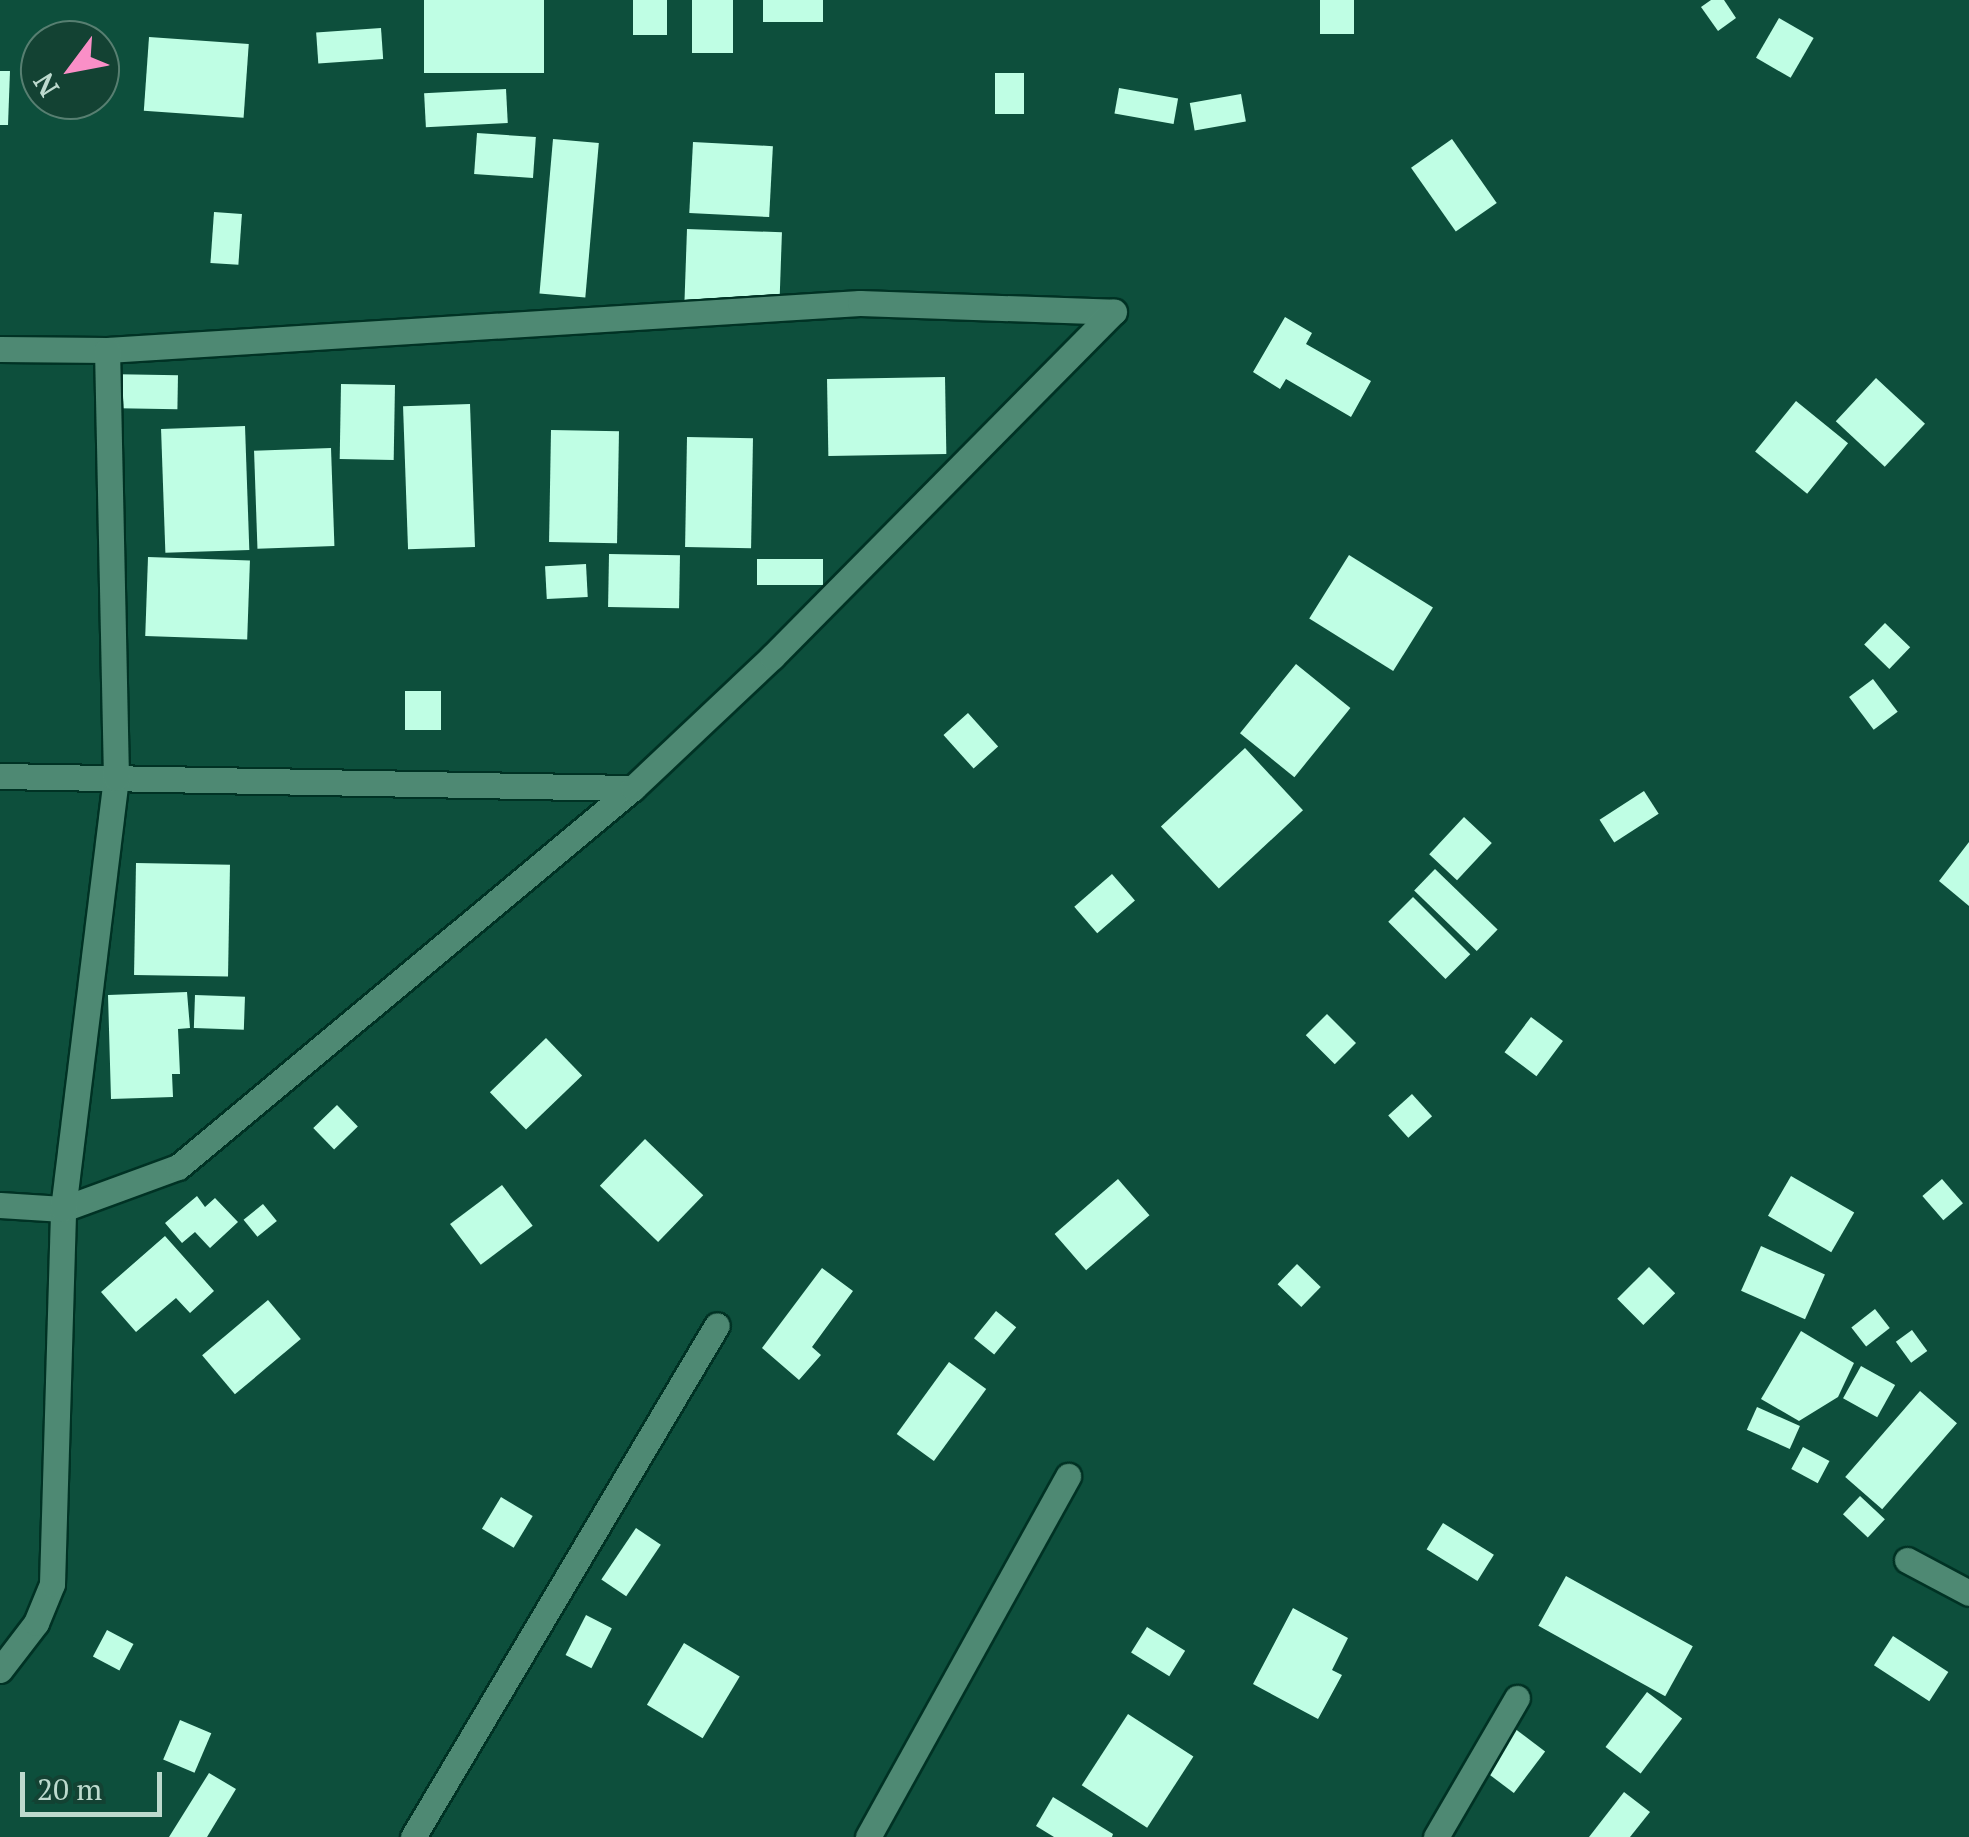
<!DOCTYPE html>
<html>
<head>
<meta charset="utf-8">
<style>
  body { margin:0 }
  #map { position:relative; width:1969px; height:1837px; overflow:hidden; background:#0d4f3c; font-family:"PT Serif",serif }
  div>[style] { position:absolute }
  .building>* { inset:0; background:#bffee4; transform-origin:0 0 }
  .roads { filter:drop-shadow(2px 0 #003224) drop-shadow(-2px 0 #003224) drop-shadow(0 2px #003224) drop-shadow(0 -2px #003224) }
  .minor>* { height:25px; margin:-12.5px; padding:0 12.5px; transform-origin:12.5px; border-radius:12.5px; background:#4e8973 }
  span { translate:-50% -50%; white-space:nowrap; text-align:center; line-height:1.15; -webkit-text-stroke:10px #134233; paint-order:stroke }
  .north { position:absolute; left:20px; top:20px; width:100px; height:100px; box-sizing:border-box; background:#134233; border:2px solid #577f71; border-radius:50%; rotate:238deg; font-size:28px; font-weight:700; line-height:40px; text-align:center; color:#bddace }
  .north::after { content:''; display:block; margin:auto; width:35px; height:45px; background:#fa8fc7; clip-path:polygon(50% 0,100% 100%,50% 72%,0 100%) }
  .scale { position:absolute; left:20px; top:1772px; width:142px; height:45px; box-sizing:border-box; border:5px solid #bddace; border-top:0; padding-left:12px; font-size:30px; line-height:35px; white-space:nowrap; color:#bddace; -webkit-text-stroke:8px #134233; paint-order:stroke }
</style>
</head>
<body>
<div id="map">
  <div class="building">
    <div style="left:424px;top:0;width:120px;height:73px"></div>
    <div style="left:633px;top:0;width:34px;height:35px"></div>
    <div style="left:692px;top:0;width:41px;height:53px"></div>
    <div style="left:763px;top:0;width:60px;height:22px"></div>
    <div style="left:1320px;top:0;width:34px;height:34px"></div>
    <div style="clip-path:polygon(1711px 0,1724px 0,1736px 18px,1718px 31px,1701px 7px)"></div>
    <div style="left:1779px;top:18px;width:40px;height:46px;rotate:30deg"></div>
    <div style="left:381px;top:28px;width:31px;height:65px;rotate:86deg"></div>
    <div style="left:149px;top:37px;width:100px;height:74px;rotate:4deg"></div>
    <div style="clip-path:polygon(0 71px,10px 71px,8px 125px,0 125px)"></div>
    <div style="left:995px;top:73px;width:29px;height:41px"></div>
    <div style="left:1119px;top:88px;width:60px;height:26px;rotate:10deg"></div>
    <div style="left:506px;top:89px;width:34px;height:82px;rotate:87deg"></div>
    <div style="left:1241px;top:94px;width:28px;height:52px;rotate:80deg"></div>
    <div style="left:477px;top:133px;width:59px;height:41px;rotate:4deg"></div>
    <div style="left:553px;top:139px;width:46px;height:155px;rotate:5deg"></div>
    <div style="left:1452px;top:139px;width:78px;height:50px;rotate:55deg"></div>
    <div style="left:693px;top:142px;width:80px;height:71px;rotate:3deg"></div>
    <div style="left:214px;top:212px;width:28px;height:51px;rotate:4deg"></div>
    <div style="left:687px;top:229px;width:95px;height:72px;rotate:2deg"></div>
    <div style="clip-path:polygon(1285px 317px,1312px 333px,1306px 344px,1371px 381px,1351px 417px,1286px 379px,1280px 389px,1253px 372px)"></div>
    <div style="left:105px;top:374px;width:73px;height:34px;rotate:1deg"></div>
    <div style="left:945px;top:377px;width:77px;height:118px;rotate:89deg"></div>
    <div style="left:1876px;top:378px;width:67px;height:59px;rotate:43deg"></div>
    <div style="left:341px;top:384px;width:54px;height:75px;rotate:1deg"></div>
    <div style="left:1796px;top:401px;width:67px;height:65px;rotate:39deg"></div>
    <div style="left:470px;top:404px;width:143px;height:67px;rotate:88deg"></div>
    <div style="left:245px;top:426px;width:124px;height:84px;rotate:88deg"></div>
    <div style="left:551px;top:430px;width:68px;height:112px;rotate:1deg"></div>
    <div style="left:687px;top:437px;width:66px;height:110px;rotate:1deg"></div>
    <div style="left:331px;top:448px;width:98px;height:77px;rotate:88deg"></div>
    <div style="left:609px;top:554px;width:71px;height:53px;rotate:1deg"></div>
    <div style="left:1349px;top:555px;width:99px;height:75px;rotate:32deg"></div>
    <div style="left:148px;top:557px;width:102px;height:79px;rotate:2deg"></div>
    <div style="left:823px;top:559px;width:26px;height:66px;rotate:90deg"></div>
    <div style="left:586px;top:564px;width:33px;height:41px;rotate:87deg"></div>
    <div style="left:1885px;top:623px;width:35px;height:30px;rotate:44deg"></div>
    <div style="left:1296px;top:664px;width:70px;height:89px;rotate:39deg"></div>
    <div style="left:1873px;top:679px;width:41px;height:30px;rotate:53deg"></div>
    <div style="left:405px;top:691px;width:36px;height:39px"></div>
    <div style="left:968px;top:713px;width:45px;height:33px;rotate:48deg"></div>
    <div style="left:1245px;top:748px;width:85px;height:115px;rotate:47deg"></div>
    <div style="left:1644px;top:791px;width:27px;height:53px;rotate:57deg"></div>
    <div style="left:1464px;top:817px;width:38px;height:51px;rotate:43deg"></div>
    <div style="clip-path:polygon(1969px 842px,1969px 906px,1939px 881px)"></div>
    <div style="left:136px;top:863px;width:94px;height:112px;rotate:1deg"></div>
    <div style="left:1435px;top:869px;width:87px;height:30px;rotate:44deg"></div>
    <div style="left:1112px;top:874px;width:35px;height:50px;rotate:49deg"></div>
    <div style="left:1413px;top:897px;width:81px;height:35px;rotate:45deg"></div>
    <div style="clip-path:polygon(187px 992px,190px 1028px,178px 1029px,180px 1074px,172px 1074px,173px 1097px,111px 1099px,108px 995px)"></div>
    <div style="left:195px;top:995px;width:50px;height:33px;rotate:2deg"></div>
    <div style="left:1327px;top:1014px;width:41px;height:30px;rotate:45deg"></div>
    <div style="left:1531px;top:1017px;width:40px;height:44px;rotate:37deg"></div>
    <div style="left:546px;top:1038px;width:52px;height:78px;rotate:46deg"></div>
    <div style="left:1412px;top:1094px;width:30px;height:32px;rotate:48deg"></div>
    <div style="left:337px;top:1105px;width:30px;height:33px;rotate:46deg"></div>
    <div style="left:645px;top:1139px;width:81px;height:65px;rotate:44deg"></div>
    <div style="left:1791px;top:1176px;width:73px;height:46px;rotate:30deg"></div>
    <div style="left:1118px;top:1179px;width:48px;height:84px;rotate:49deg"></div>
    <div style="left:1942px;top:1179px;width:32px;height:26px;rotate:49deg"></div>
    <div style="left:502px;top:1185px;width:51px;height:65px;rotate:53deg"></div>
    <div style="clip-path:polygon(197px 1196px,205px 1207px,215px 1198px,238px 1222px,210px 1248px,195px 1232px,182px 1243px,165px 1223px)"></div>
    <div style="left:263px;top:1204px;width:22px;height:25px;rotate:51deg"></div>
    <div style="clip-path:polygon(165px 1236px,214px 1291px,190px 1313px,176px 1298px,136px 1332px,101px 1292px)"></div>
    <div style="left:1761px;top:1246px;width:70px;height:49px;rotate:24deg"></div>
    <div style="left:1297px;top:1264px;width:33px;height:28px;rotate:44deg"></div>
    <div style="left:1649px;top:1267px;width:37px;height:45px;rotate:45deg"></div>
    <div style="clip-path:polygon(822px 1268px,853px 1291px,812px 1347px,821px 1355px,799px 1380px,762px 1348px)"></div>
    <div style="left:268px;top:1300px;width:51px;height:86px;rotate:50deg"></div>
    <div style="left:1875px;top:1309px;width:24px;height:30px;rotate:52deg"></div>
    <div style="left:996px;top:1311px;width:26px;height:35px;rotate:39deg"></div>
    <div style="left:1912px;top:1330px;width:26px;height:20px;rotate:54deg"></div>
    <div style="clip-path:polygon(1801px 1331px,1854px 1363px,1838px 1397px,1799px 1421px,1761px 1399px)"></div>
    <div style="left:949px;top:1362px;width:46px;height:89px;rotate:36deg"></div>
    <div style="left:1861px;top:1366px;width:39px;height:37px;rotate:29deg"></div>
    <div style="left:1920px;top:1391px;width:49px;height:114px;rotate:41deg"></div>
    <div style="left:1757px;top:1407px;width:47px;height:25px;rotate:24deg"></div>
    <div style="left:1803px;top:1447px;width:30px;height:25px;rotate:28deg"></div>
    <div style="left:1860px;top:1496px;width:34px;height:25px;rotate:43deg"></div>
    <div style="left:501px;top:1497px;width:37px;height:37px;rotate:31deg"></div>
    <div style="left:1443px;top:1523px;width:60px;height:31px;rotate:32deg"></div>
    <div style="left:636px;top:1528px;width:30px;height:62px;rotate:34deg"></div>
    <div style="left:1566px;top:1576px;width:145px;height:57px;rotate:29deg"></div>
    <div style="clip-path:polygon(1293px 1608px,1348px 1638px,1332px 1670px,1342px 1675px,1318px 1719px,1253px 1684px)"></div>
    <div style="left:586px;top:1615px;width:29px;height:45px;rotate:27deg"></div>
    <div style="left:1147px;top:1627px;width:45px;height:30px;rotate:32deg"></div>
    <div style="left:107px;top:1630px;width:30px;height:30px;rotate:28deg"></div>
    <div style="left:1893px;top:1636px;width:66px;height:35px;rotate:33deg"></div>
    <div style="left:684px;top:1643px;width:65px;height:72px;rotate:31deg"></div>
    <div style="left:1647px;top:1692px;width:44px;height:69px;rotate:37deg"></div>
    <div style="left:1128px;top:1714px;width:78px;height:85px;rotate:33deg"></div>
    <div style="left:180px;top:1720px;width:34px;height:43px;rotate:23deg"></div>
    <div style="left:1510px;top:1725px;width:44px;height:52px;rotate:37deg"></div>
    <div style="clip-path:polygon(209px 1773px,236px 1789px,207px 1837px,169px 1837px)"></div>
    <div style="clip-path:polygon(1624px 1792px,1650px 1812px,1630px 1837px,1589px 1837px)"></div>
    <div style="clip-path:polygon(1053px 1797px,1113px 1834px,1112px 1837px,1054px 1837px,1036px 1826px)"></div>
  </div>
  <div class="roads">
    <div class="minor">
      <div style="left:0;top:349px;width:107px;rotate:0.5deg"></div>
      <div style="left:107px;top:350px;width:754px;rotate:-3.57deg"></div>
      <div style="left:860px;top:303px;width:254px;rotate:2deg"></div>
      <div style="left:0;top:776px;width:633px;rotate:1.09deg"></div>
      <div style="left:0;top:1205px;width:63px;rotate:3.6deg"></div>
      <div style="left:63px;top:1209px;width:122px;rotate:-20.1deg"></div>
      <div style="left:178px;top:1167px;width:592px;rotate:-39.79deg"></div>
      <div style="left:633px;top:788px;width:191px;rotate:-43.3deg"></div>
      <div style="left:772px;top:657px;width:486px;rotate:-45.3deg"></div>
      <div style="left:1907px;top:1560px;width:70px;rotate:28deg"></div>
      <div style="left:0;top:1670px;width:59px;rotate:-52.5deg"></div>
      <div style="left:36px;top:1623px;width:42px;rotate:-67.7deg"></div>
      <div style="left:52px;top:1584px;width:375px;rotate:-88.3deg"></div>
      <div style="left:63px;top:1209px;width:434px;rotate:-83deg"></div>
      <div style="left:116px;top:778px;width:428px;rotate:-91.2deg"></div>
      <div style="left:413px;top:1837px;width:595px;rotate:-59.3deg"></div>
      <div style="left:868px;top:1837px;width:413px;rotate:-61deg"></div>
      <div style="left:1436px;top:1837px;width:161px;rotate:-59.8deg"></div>
    </div>
  </div>
  <div class="north">N</div>
  <div class="scale">20 m</div>
</div>
</body>
</html>
